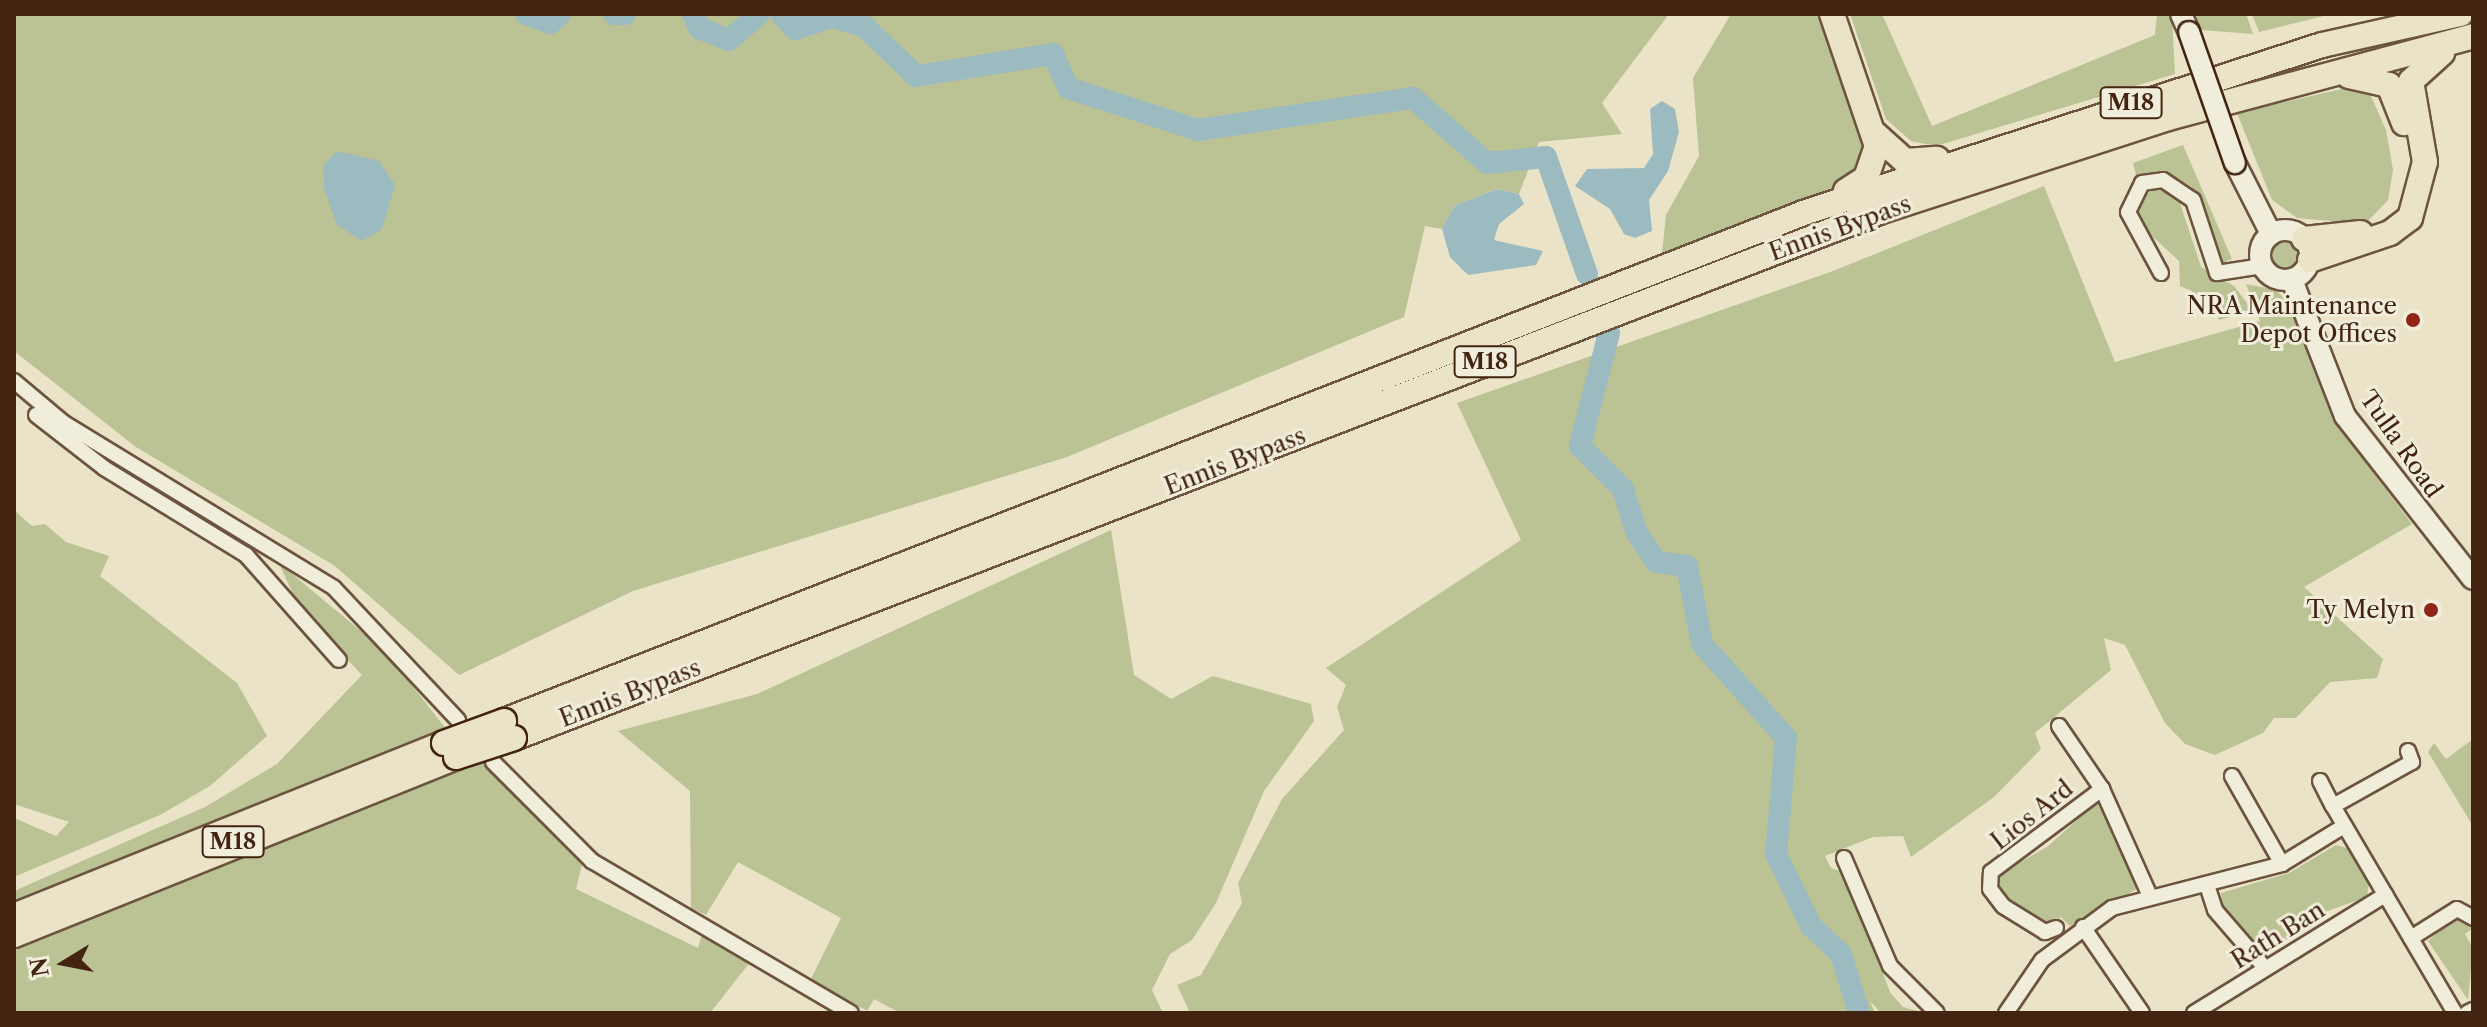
<!DOCTYPE html>
<html>
<head>
<meta charset="utf-8">
<style>
  body { margin:0 }
  #map { position:relative; width:2487px; height:1027px; overflow:hidden; background:#eae3c8; font-family:"Libre Caslon Text",serif }
  div>[style] { position:absolute }
  .green>* { inset:0; background:#bbc293 }
  .round { border-radius:50% }
  .water>* { inset:0; background:#9cbbc0 }
  .river>* { height:22px; margin:-11px; padding:0 11px; transform-origin:11px; border-radius:11px; background:#9cbbc0 }
  .roads { filter:drop-shadow(2px 0 #6c543f) drop-shadow(-2px 0 #6c543f) drop-shadow(0 2px #6c543f) drop-shadow(0 -2px #6c543f) }
  .street>* { height:14px; margin:-7px; padding:0 7px; transform-origin:7px; border-radius:7px; background:#f1eddb }
  .secondary>* { height:20px; margin:-10px; padding:0 10px; transform-origin:10px; border-radius:10px; background:#f1eddb }
  .secondary>.ring { margin:-10px; padding:0; box-sizing:content-box; background:none; border:20px solid #f1eddb; border-radius:50% }
  .highway>* { height:24px; margin:-12px; padding:0 12px; transform-origin:12px; border-radius:12px; background:#eae3c8 }
  .bridges { filter:drop-shadow(2px 0 #422411) drop-shadow(-2px 0 #422411) drop-shadow(0 2px #422411) drop-shadow(0 -2px #422411) }
  .secondary-bridge>* { height:20px; margin:-10px; padding:0 10px; transform-origin:10px; border-radius:10px; background:#f1eddb }
  .highway-bridge>* { height:24px; margin:-12px; padding:0 12px; transform-origin:12px; border-radius:12px; background:#eae3c8 }
  .dots>* { width:22px; height:22px; translate:-50% -50%; box-sizing:border-box; border:4px solid #f1eddb; border-radius:50% }
  span { translate:-50% -50%; white-space:nowrap; text-align:center; line-height:1.15; -webkit-text-stroke:6px #f1eddb; paint-order:stroke }
  .shield-label span { padding:2px 6px; background:#f1eddb; border:2px solid; border-radius:6px; -webkit-text-stroke-width:0 }
  .shield-label { font-size:22px; color:#422411; font-weight:700 }
  .street-label { font-size:24px; color:#422411 }
  .poi-label { font-size:24px; color:#422411 }
  .right { translate:-100% -50%; text-align:right }
  .frame { position:absolute; inset:0; border:16px solid #422411; pointer-events:none }
  .north { position:absolute; left:24px; top:923px; width:80px; height:80px; -webkit-text-stroke:6px #f1eddb; paint-order:stroke; rotate:260deg; font-size:22px; font-weight:700; line-height:32px; text-align:center; color:#422411 }
  .north::after { content:''; display:block; margin:auto; width:28px; height:36px; background:#422411; clip-path:polygon(50% 0,100% 100%,50% 72%,0 100%) }
</style>
</head>
<body>
<div id="map">
  <div class="green">
    <div style="clip-path:polygon(14px 14px,1669px 14px,1602px 103px,1622px 134px,1539px 142px,1519px 194px,1497px 189px,1454px 206px,1442px 229px,1425px 226px,1404px 317px,1067px 457px,633px 591px,459px 675px,335px 566px,136px 447px,14px 351px)"></div>
    <div style="clip-path:polygon(1731px 14px,1824px 14px,1869px 137px,1864px 163px,1850px 181px,1662px 253px,1666px 215px,1699px 156px,1693px 78px)"></div>
    <div style="clip-path:polygon(1850px 14px,1882px 14px,1932px 126px,2155px 35px,2157px 14px,2172px 17px,2175px 74px,1936px 146px,1911px 141px,1886px 119px)"></div>
    <div style="clip-path:polygon(2195px 14px,2246px 14px,2253px 34px,2201px 30px)"></div>
    <div style="clip-path:polygon(2252px 14px,2332px 14px,2259px 32px)"></div>
    <div style="clip-path:polygon(2346px 88px,2370px 94px,2386px 130px,2393px 170px,2388px 200px,2365px 224px,2297px 218px,2272px 200px,2237px 113px)"></div>
    <div style="clip-path:polygon(2183px 145px,2232px 259px,2223px 263px,2214px 258px,2192px 187px,2166px 172px,2137px 179px,2133px 163px)"></div>
    <div style="clip-path:polygon(2044px 186px,2115px 362px,2260px 321px,2246px 284px,2276px 290px,2294px 309px,2345px 435px,2412px 524px,2304px 587px,2383px 659px,2377px 678px,2330px 682px,2296px 718px,2274px 718px,2263px 733px,2215px 755px,2185px 744px,2165px 723px,2125px 645px,2104px 638px,2111px 670px,2035px 733px,2041px 749px,1994px 797px,1911px 857px,1903px 836px,1873px 837px,1825px 856px,1831px 868px,1845px 873px,1890px 992px,1903px 1007px,1925px 1013px,1881px 1013px,1870px 1001px,1875px 1013px,1190px 1013px,1177px 985px,1201px 975px,1242px 903px,1238px 883px,1282px 799px,1344px 730px,1337px 707px,1346px 685px,1326px 668px,1521px 540px,1457px 403px,1833px 271px)"></div>
    <div style="clip-path:polygon(2154px 189px,2177px 194px,2201px 267px,2234px 286px,2253px 311px,2219px 320px,2213px 301px,2180px 286px,2179px 261px,2138px 223px,2138px 200px)"></div>
    <div class="round" style="left:2268px;top:240px;width:32px;height:32px"></div>
    <div style="clip-path:polygon(14px 510px,32px 526px,45px 524px,66px 542px,109px 556px,100px 576px,237px 683px,267px 736px,210px 786px,160px 815px,14px 877px,14px 818px,56px 836px,69px 822px,14px 804px)"></div>
    <div style="clip-path:polygon(1111px 530px,1134px 675px,1171px 699px,1213px 676px,1311px 704px,1314px 721px,1264px 791px,1216px 903px,1192px 940px,1170px 954px,1152px 990px,1163px 1013px,900px 1013px,874px 999px,867px 1011px,811px 979px,841px 918px,738px 862px,706px 915px,691px 908px,690px 791px,618px 731px,757px 694px)"></div>
    <div style="clip-path:polygon(279px 563px,386px 652px,446px 729px,14px 903px,14px 891px,205px 807px,277px 764px,362px 675px,300px 610px)"></div>
    <div style="clip-path:polygon(2473px 739px,2473px 826px,2428px 752px,2434px 743px,2446px 759px)"></div>
    <div style="clip-path:polygon(486px 762px,583px 861px,576px 889px,698px 948px,702px 934px,751px 961px,710px 1013px,14px 1013px,14px 948px,294px 830px)"></div>
    <div style="clip-path:polygon(2096px 803px,2105px 807px,2137px 889px,2070px 926px,2061px 917px,2053px 923px,2026px 915px,1995px 888px,1996px 876px,2047px 847px)"></div>
    <div style="clip-path:polygon(2336px 845px,2347px 848px,2369px 880px,2367px 897px,2330px 910px,2267px 953px,2255px 948px,2222px 909px,2221px 893px,2289px 873px)"></div>
    <div style="clip-path:polygon(2455px 917px,2473px 928px,2465px 934px,2473px 948px,2468px 1000px,2428px 941px)"></div>
  </div>
  <div class="water">
    <div style="clip-path:polygon(1662px 101px,1675px 109px,1679px 132px,1668px 171px,1649px 200px,1652px 231px,1635px 238px,1624px 234px,1610px 209px,1575px 186px,1587px 169px,1644px 168px,1653px 154px,1650px 109px)"></div>
    <div style="clip-path:polygon(337px 151px,379px 161px,395px 185px,382px 229px,362px 241px,337px 225px,324px 188px,323px 166px)"></div>
    <div style="clip-path:polygon(1497px 189px,1519px 194px,1524px 204px,1499px 224px,1494px 240px,1543px 251px,1536px 265px,1468px 275px,1450px 257px,1442px 229px,1454px 206px)"></div>
  </div>
  <div class="river">
    <div style="left:526px;top:14px;width:26px;rotate:21deg"></div>
    <div style="left:550px;top:23px;width:13px;rotate:-42deg"></div>
    <div style="left:614px;top:14px;width:11px"></div>
    <div style="left:693px;top:14px;width:15px;rotate:67deg"></div>
    <div style="left:699px;top:28px;width:32px;rotate:22deg"></div>
    <div style="left:729px;top:40px;width:40px;rotate:-41deg"></div>
    <div style="left:781px;top:14px;width:21px;rotate:47deg"></div>
    <div style="left:795px;top:29px;width:40px;rotate:-18deg"></div>
    <div style="left:833px;top:17px;width:34px;rotate:17deg"></div>
    <div style="left:865px;top:27px;width:71px;rotate:43.9deg"></div>
    <div style="left:916px;top:76px;width:139px;rotate:-9.1deg"></div>
    <div style="left:1053px;top:54px;width:37px;rotate:66deg"></div>
    <div style="left:1068px;top:88px;width:137px;rotate:17.9deg"></div>
    <div style="left:1198px;top:130px;width:217px;rotate:-8.5deg"></div>
    <div style="left:1413px;top:98px;width:98px;rotate:41.3deg"></div>
    <div style="left:1487px;top:163px;width:59px;rotate:-5.8deg"></div>
    <div style="left:1546px;top:157px;width:124px;rotate:70.7deg"></div>
    <div style="left:1609px;top:333px;width:117px;rotate:104.4deg"></div>
    <div style="left:1580px;top:446px;width:61px;rotate:45deg"></div>
    <div style="left:1623px;top:489px;width:44px;rotate:72.8deg"></div>
    <div style="left:1636px;top:531px;width:37px;rotate:57deg"></div>
    <div style="left:1656px;top:562px;width:31px;rotate:7deg"></div>
    <div style="left:1687px;top:566px;width:79px;rotate:79.1deg"></div>
    <div style="left:1702px;top:644px;width:126px;rotate:48.2deg"></div>
    <div style="left:1786px;top:738px;width:116px;rotate:94.9deg"></div>
    <div style="left:1776px;top:854px;width:80px;rotate:64.1deg"></div>
    <div style="left:1811px;top:926px;width:41px;rotate:43deg"></div>
    <div style="left:1841px;top:954px;width:62px;rotate:73deg"></div>
  </div>
  <div class="roads">
    <div class="street">
      <div style="left:2161px;top:273px;width:69px;rotate:-118.4deg"></div>
      <div style="left:2128px;top:212px;width:32px;rotate:-64deg"></div>
      <div style="left:2142px;top:183px;width:21px;rotate:-8deg"></div>
      <div style="left:2163px;top:180px;width:36px;rotate:34deg"></div>
      <div style="left:2193px;top:200px;width:77px;rotate:71.8deg"></div>
      <div style="left:2217px;top:273px;width:46px;rotate:-8.8deg"></div>
      <div style="left:14px;top:381px;width:65px;rotate:40deg"></div>
      <div style="left:64px;top:423px;width:316px;rotate:31.4deg"></div>
      <div style="left:334px;top:588px;width:181px;rotate:46.8deg"></div>
      <div style="left:36px;top:415px;width:86px;rotate:37.9deg"></div>
      <div style="left:104px;top:468px;width:167px;rotate:31.5deg"></div>
      <div style="left:246px;top:555px;width:140px;rotate:48.5deg"></div>
      <div style="left:2059px;top:726px;width:76px;rotate:55.7deg"></div>
      <div style="left:2102px;top:789px;width:115px;rotate:65.9deg"></div>
      <div style="left:2408px;top:751px;width:12px;rotate:70deg"></div>
      <div style="left:2412px;top:762px;width:90px;rotate:150.9deg"></div>
      <div style="left:2333px;top:806px;width:240px;rotate:59.5deg"></div>
      <div style="left:493px;top:762px;width:140px;rotate:45deg"></div>
      <div style="left:592px;top:861px;width:300px;rotate:30.4deg"></div>
      <div style="left:2232px;top:776px;width:101px;rotate:60.4deg"></div>
      <div style="left:2282px;top:864px;width:73px;rotate:-31.5deg"></div>
      <div style="left:2320px;top:781px;width:28px;rotate:63deg"></div>
      <div style="left:1844px;top:858px;width:117px;rotate:66.9deg"></div>
      <div style="left:1890px;top:966px;width:66px;rotate:45deg"></div>
      <div style="left:2207px;top:885px;width:26px;rotate:72deg"></div>
      <div style="left:2215px;top:910px;width:77px;rotate:49.2deg"></div>
      <div style="left:2083px;top:927px;width:104px;rotate:55.5deg"></div>
      <div style="left:2056px;top:928px;width:12px;rotate:160deg"></div>
      <div style="left:2045px;top:932px;width:49px;rotate:-148.2deg"></div>
      <div style="left:2003px;top:906px;width:21px;rotate:-127deg"></div>
      <div style="left:1990px;top:889px;width:17px;rotate:-87deg"></div>
      <div style="left:1991px;top:872px;width:139px;rotate:-36.8deg"></div>
      <div style="left:2411px;top:938px;width:54px;rotate:-32.2deg"></div>
      <div style="left:2457px;top:909px;width:18px;rotate:29deg"></div>
      <div style="left:2006px;top:1013px;width:64px;rotate:-55.8deg"></div>
      <div style="left:2042px;top:960px;width:87px;rotate:-36.6deg"></div>
      <div style="left:2112px;top:908px;width:176px;rotate:-14.5deg"></div>
      <div style="left:2194px;top:1013px;width:225px;rotate:-31.7deg"></div>
      <div style="left:2467px;top:1013px;width:7px;rotate:-27deg"></div>
    </div>
    <div class="secondary">
      <div style="left:2181px;top:14px;width:20px;rotate:66deg"></div>
      <div style="left:2235px;top:163px;width:80px;rotate:63.1deg"></div>
      <div class="ring" style="left:2260px;top:230px;width:30px;height:30px"></div>
      <div style="left:2292px;top:280px;width:146px;rotate:68.7deg"></div>
      <div style="left:2345px;top:416px;width:207px;rotate:51.9deg"></div>
    </div>
    <div class="highway">
      <div style="left:1832px;top:14px;width:139px;rotate:71.2deg"></div>
      <div style="left:1877px;top:146px;width:34px;rotate:109deg"></div>
      <div style="left:1866px;top:178px;width:24px;rotate:147deg"></div>
      <div style="left:2349px;top:76px;width:41px;rotate:12.7deg"></div>
      <div style="left:2389px;top:85px;width:41px;rotate:68.5deg"></div>
      <div style="left:1875px;top:134px;width:40px;rotate:42deg"></div>
      <div style="left:1905px;top:161px;width:32px;rotate:-4deg"></div>
      <div style="left:2304px;top:239px;width:57px;rotate:-6deg"></div>
      <div style="left:2310px;top:260px;width:84px;rotate:-18.6deg"></div>
      <div style="left:2390px;top:233px;width:25px;rotate:-37deg"></div>
      <div style="left:2410px;top:218px;width:58px;rotate:-75deg"></div>
      <div style="left:2425px;top:162px;width:82px;rotate:-99.8deg"></div>
      <div style="left:2411px;top:81px;width:42px;rotate:-42.1deg"></div>
      <div style="left:504px;top:721px;width:1398px;rotate:-21.35deg"></div>
      <div style="left:1806px;top:212px;width:542px;rotate:-17.93deg"></div>
      <div style="left:2322px;top:45px;width:142px;rotate:-12.6deg"></div>
      <div style="left:514px;top:738px;width:1463px;rotate:-21.07deg"></div>
      <div style="left:1879px;top:212px;width:304px;rotate:-18deg"></div>
      <div style="left:2168px;top:118px;width:316px;rotate:-15deg"></div>
      <div style="left:14px;top:916px;width:463px;rotate:-21.9deg"></div>
      <div style="left:14px;top:935px;width:476px;rotate:-21.9deg"></div>
    </div>
  </div>
  <div class="bridges">
    <div class="secondary-bridge">
      <div style="left:2189px;top:32px;width:139px;rotate:70.7deg"></div>
    </div>
    <div class="highway-bridge">
      <div style="left:444px;top:743px;width:64px;rotate:-20.1deg"></div>
      <div style="left:456px;top:757px;width:61px;rotate:-18.1deg"></div>
    </div>
  </div>
  <div class="dots">
    <div style="left:2413px;top:320px;background:#8f2418"></div>
    <div style="left:2431px;top:610px;background:#8f2418"></div>
  </div>
  <div class="shield-label">
    <span style="left:2131px;top:103px">M18</span>
    <span style="left:1485px;top:362px">M18</span>
    <span style="left:233px;top:842px">M18</span>
  </div>
  <div class="street-label">
    <span style="left:1840px;top:228px;rotate:-20deg">Ennis Bypass</span>
    <span style="left:2401px;top:444px;rotate:55deg">Tulla Road</span>
    <span style="left:1235px;top:461px;rotate:-21deg">Ennis Bypass</span>
    <span style="left:630px;top:693px;rotate:-21deg">Ennis Bypass</span>
    <span style="left:2032px;top:815px;rotate:-38deg">Lios Ard</span>
    <span style="left:2278px;top:935px;rotate:-32deg">Rath Ban</span>
  </div>
  <div class="poi-label">
    <span class="right" style="left:2397px;top:320px">NRA Maintenance<br>Depot Offices</span>
    <span class="right" style="left:2415px;top:610px">Ty Melyn</span>
  </div>
  <div class="frame"></div>
  <div class="north">N</div>
</div>
</body>
</html>
